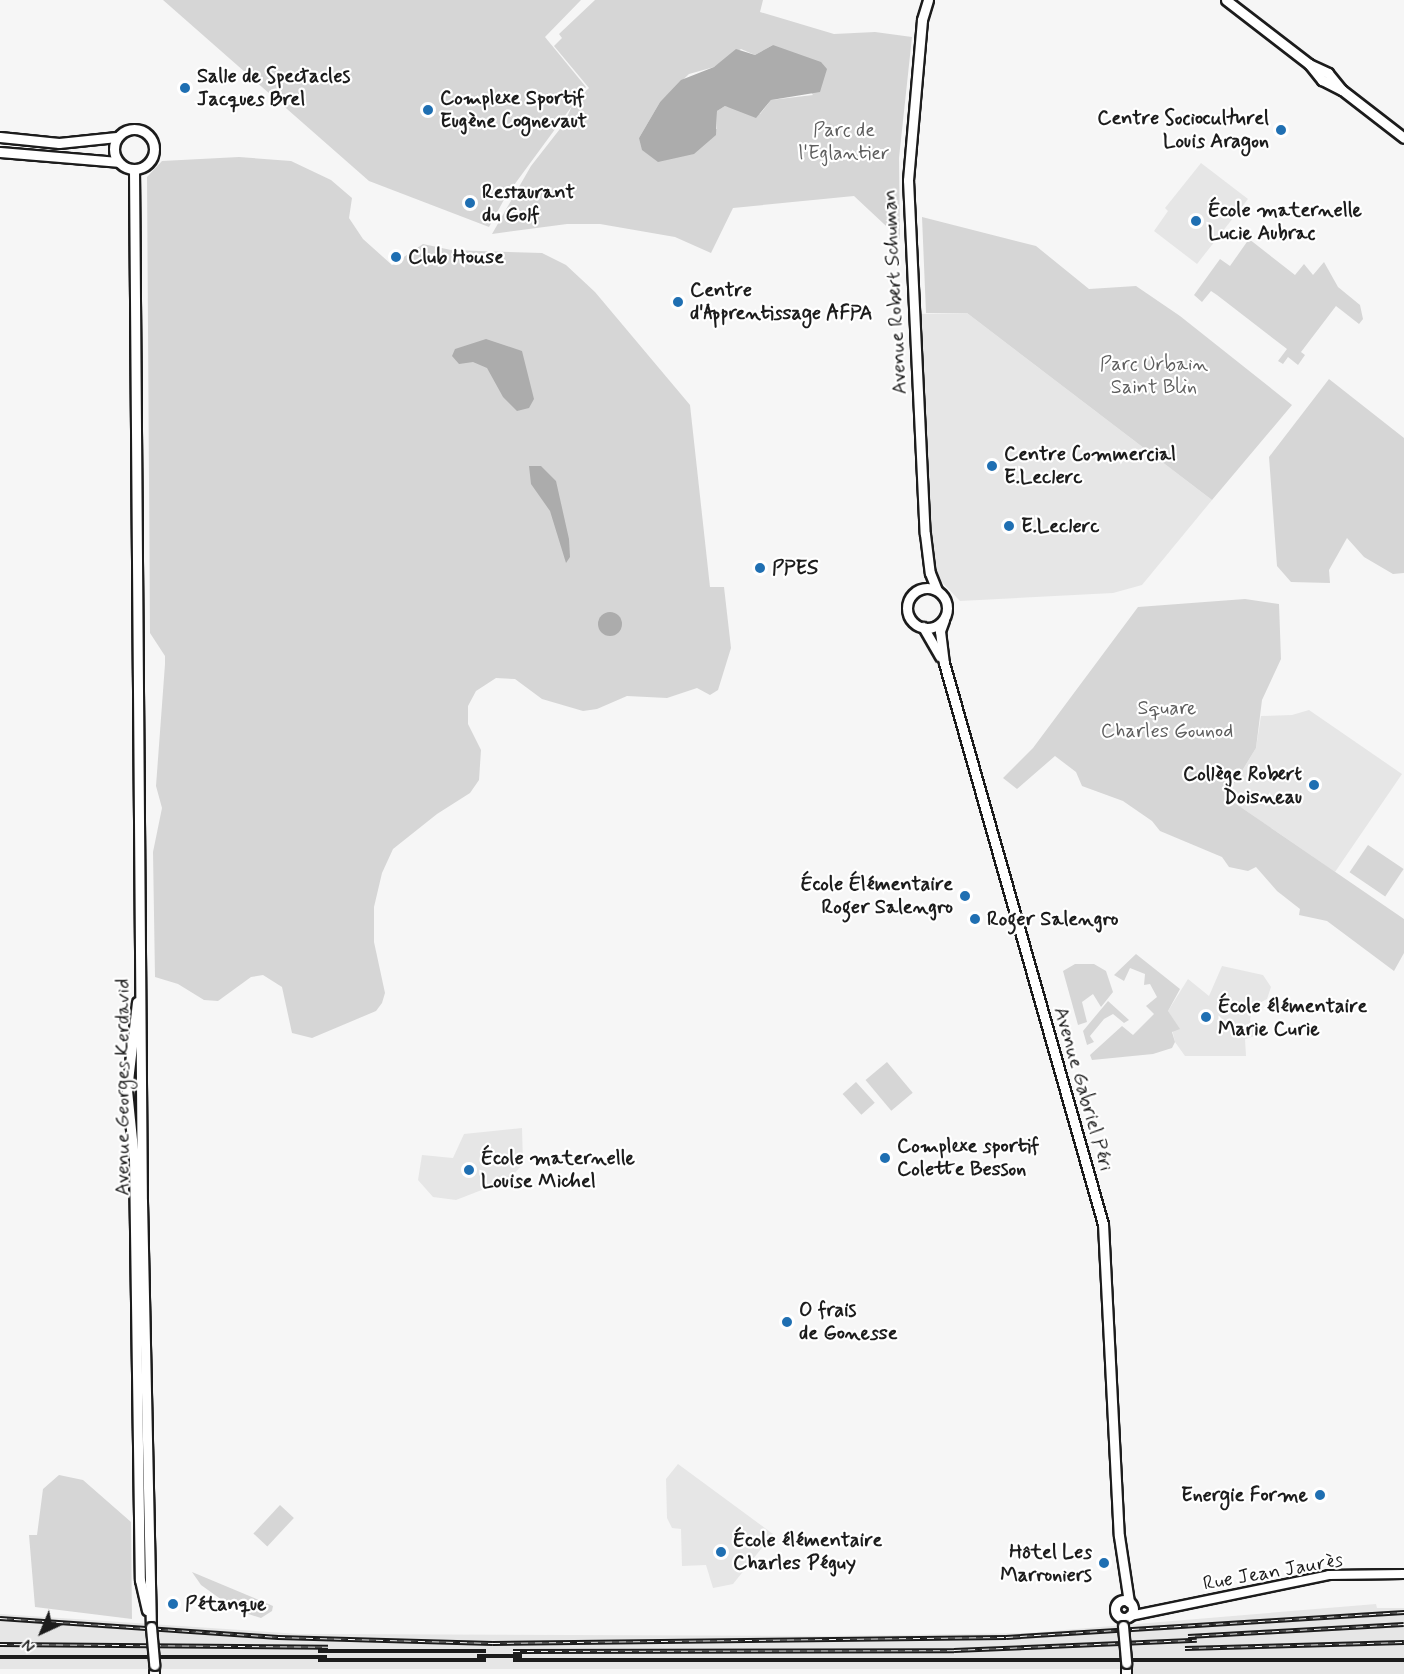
<!DOCTYPE html>
<html>
<head>
<meta charset="utf-8">
<style>
  body { margin:0 }
  #map { position:relative; width:1404px; height:1674px; overflow:hidden; background:#f6f6f6; font-family:Mynerve,sans-serif }
  div>[style] { position:absolute }
  .built>* { inset:0; background:#e6e6e6 }
  .green>* { inset:0; background:#d6d6d6; transform-origin:0 0 }
  .water>* { inset:0; background:#acacac }
  .round { border-radius:50% }
  .roads { filter:drop-shadow(2px 0 #1c1c1c) drop-shadow(-2px 0 #1c1c1c) drop-shadow(0 2px #1c1c1c) drop-shadow(0 -2px #1c1c1c) }
  .tertiary>* { height:8px; margin:-4px; padding:0 4px; transform-origin:4px; border-radius:4px; background:#fff }
  .secondary>* { height:9px; margin:-4.5px; padding:0 4.5px; transform-origin:4.5px; border-radius:4.5px; background:#fff }
  .secondary>.ring { margin:-4.5px; padding:0; box-sizing:content-box; background:none; border:9px solid #fff; border-radius:50% }
  .rail>* { height:4.5px; margin-top:-2.25px; transform-origin:0; background:repeating-linear-gradient(90deg,#fff 0 7px,#1c1c1c 0 14px); box-sizing:border-box; border-block:2px solid #1c1c1c }
  .bridges { filter:drop-shadow(2px 0 #1c1c1c) drop-shadow(-2px 0 #1c1c1c) drop-shadow(0 2px #1c1c1c) drop-shadow(0 -2px #1c1c1c) }
  .secondary-bridge>* { height:9px; margin:-4.5px; padding:0 4.5px; transform-origin:4.5px; border-radius:4.5px; background:#fff }
  .dots>* { width:16px; height:16px; translate:-50% -50%; box-sizing:border-box; border:3px solid #fff; border-radius:50% }
  span { translate:-50% -50%; white-space:nowrap; text-align:center; line-height:1.15; -webkit-text-stroke:4.5px #fff; paint-order:stroke }
  .poi-label { font-size:20px; color:#1c1c1c; font-weight:700 }
  .left { translate:0 -50%; text-align:left }
  .right { translate:-100% -50%; text-align:right }
  .park-label { font-size:20px; color:#5d5d5d }
  .street-label { font-size:20px; color:#1c1c1c }
  .north { position:absolute; left:12px; top:1602px; width:60px; height:60px; -webkit-text-stroke:4px #fff; paint-order:stroke; rotate:224deg; font-size:16px; font-weight:700; line-height:24px; text-align:center; color:#1c1c1c }
  .north::after { content:''; display:block; margin:auto; width:21px; height:27px; background:#1c1c1c; clip-path:polygon(50% 0,100% 100%,50% 72%,0 100%) }
</style>
</head>
<body>
<div id="map">
  <div class="built">
    <div style="clip-path:polygon(1201px 163px,1248px 199px,1197px 264px,1154px 231px,1168px 211px,1165px 208px)"></div>
    <div style="clip-path:polygon(967px 313px,1212px 500px,1142px 585px,1113px 593px,960px 601px,934px 574px,919px 314px)"></div>
    <div style="clip-path:polygon(1309px 710px,1402px 774px,1335px 872px,1226px 797px,1256px 748px,1261px 716px,1292px 715px)"></div>
    <div style="clip-path:polygon(1222px 966px,1263px 975px,1271px 987px,1267px 999px,1252px 1007px,1250px 1020px,1255px 1036px,1245px 1039px,1246px 1056px,1185px 1056px,1175px 1042px,1168px 1011px,1188px 979px,1209px 996px)"></div>
    <div style="clip-path:polygon(522px 1128px,523px 1164px,512px 1176px,492px 1186px,456px 1200px,433px 1197px,418px 1180px,422px 1155px,453px 1158px,464px 1134px)"></div>
    <div style="clip-path:polygon(678px 1464px,773px 1534px,733px 1584px,713px 1588px,706px 1565px,682px 1566px,681px 1529px,672px 1528px,667px 1518px,666px 1479px)"></div>
    <div style="clip-path:polygon(1376px 1604px,1377px 1608px,1404px 1608px,1404px 1674px,1132px 1674px,1132px 1669px,0 1669px,0 1614px,299px 1634px,829px 1636px,1028px 1633px)"></div>
  </div>
  <div class="green">
    <div style="clip-path:polygon(163px 0,581px 0,545px 37px,586px 87px,506px 196px,489px 227px,369px 181px)"></div>
    <div style="clip-path:polygon(evenodd,595px 0,763px 0,760px 12px,834px 34px,875px 32px,912px 37px,899px 158px,900px 239px,854px 196px,733px 208px,711px 253px,675px 237px,600px 224px,567px 224px,492px 234px,531px 166px,563px 125px,574px 102px,589px 88px,554px 46px,562px 38px,559px 34px,595px 0,773px 45px,813px 95px,771px 100px,760px 114px,725px 106px,717px 111px,717px 129px,639px 138px,660px 102px,689px 74px,714px 67px,741px 49px,755px 55px,773px 45px)"></div>
    <div style="clip-path:polygon(239px 157px,291px 161px,331px 180px,352px 198px,349px 218px,363px 239px,392px 265px,423px 244px,451px 250px,542px 253px,566px 265px,595px 292px,690px 405px,710px 587px,724px 587px,731px 648px,718px 690px,710px 695px,697px 688px,667px 698px,627px 696px,597px 709px,583px 711px,542px 699px,515px 679px,496px 678px,476px 691px,468px 706px,468px 724px,481px 750px,479px 780px,470px 793px,437px 814px,393px 849px,382px 873px,374px 907px,374px 942px,385px 993px,382px 1003px,376px 1011px,312px 1038px,292px 1033px,282px 987px,263px 975px,251px 977px,218px 1001px,204px 1000px,178px 984px,155px 977px,153px 852px,162px 808px,156px 786px,165px 664px,165px 656px,150px 633px,147px 177px,162px 161px)"></div>
    <div style="clip-path:polygon(922px 217px,1036px 246px,1089px 289px,1136px 286px,1180px 316px,1292px 405px,1212px 500px,967px 313px,926px 313px)"></div>
    <div style="clip-path:polygon(1249px 239px,1295px 275px,1304px 264px,1313px 275px,1324px 262px,1338px 287px,1360px 305px,1363px 319px,1359px 324px,1336px 306px,1301px 352px,1305px 355px,1298px 365px,1288px 357px,1283px 364px,1278px 361px,1287px 349px,1217px 295px,1211px 291px,1202px 302px,1194px 295px,1220px 259px,1230px 266px)"></div>
    <div style="clip-path:polygon(1329px 379px,1404px 438px,1404px 573px,1393px 574px,1364px 557px,1347px 538px,1329px 570px,1330px 583px,1291px 582px,1277px 566px,1269px 457px)"></div>
    <div style="clip-path:polygon(1245px 599px,1279px 604px,1281px 659px,1262px 700px,1256px 748px,1226px 797px,1404px 919px,1404px 953px,1394px 971px,1327px 921px,1299px 915px,1300px 909px,1277px 891px,1256px 867px,1248px 871px,1229px 867px,1222px 857px,1160px 831px,1152px 821px,1123px 801px,1082px 786px,1076px 772px,1055px 756px,1017px 789px,1003px 778px,1033px 748px,1138px 607px)"></div>
    <div style="left:1368px;top:845px;width:43px;height:33px;rotate:34deg"></div>
    <div style="clip-path:polygon(1136px 954px,1180px 989px,1168px 1011px,1180px 1029px,1172px 1032px,1175px 1042px,1172px 1048px,1153px 1054px,1092px 1060px,1090px 1055px,1122px 1026px,1133px 1035px,1154px 1014px,1146px 1006px,1157px 997px,1150px 984px,1144px 985px,1145px 974px,1130px 968px,1124px 981px,1114px 975px)"></div>
    <div style="clip-path:polygon(1075px 964px,1094px 964px,1106px 971px,1113px 992px,1101px 1007px,1093px 994px,1082px 1002px,1087px 1022px,1078px 1025px,1063px 971px)"></div>
    <div style="clip-path:polygon(1108px 1001px,1129px 1020px,1124px 1023px,1113px 1014px,1104px 1019px,1090px 1036px,1094px 1042px,1087px 1045px,1083px 1031px)"></div>
    <div style="left:887px;top:1062px;width:40px;height:28px;rotate:50deg"></div>
    <div style="left:856px;top:1082px;width:28px;height:18px;rotate:48deg"></div>
    <div style="clip-path:polygon(59px 1475px,83px 1480px,131px 1522px,132px 1619px,35px 1607px,29px 1535px,37px 1535px,43px 1489px)"></div>
    <div style="left:280px;top:1505px;width:19px;height:39px;rotate:43deg"></div>
    <div style="clip-path:polygon(192px 1572px,273px 1606px,272px 1611px,261px 1618px,236px 1610px,201px 1585px)"></div>
  </div>
  <div class="water">
    <div style="clip-path:polygon(773px 45px,821px 62px,827px 69px,820px 92px,771px 100px,756px 118px,725px 106px,717px 111px,716px 135px,694px 154px,658px 162px,642px 150px,639px 138px,660px 102px,681px 80px,714px 67px,736px 49px,755px 55px)"></div>
    <div style="clip-path:polygon(486px 339px,522px 351px,534px 399px,529px 408px,517px 411px,503px 397px,487px 368px,473px 362px,459px 364px,452px 356px,455px 349px)"></div>
    <div style="clip-path:polygon(529px 466px,541px 466px,556px 481px,569px 539px,570px 557px,566px 563px,550px 511px,531px 484px)"></div>
    <div class="round" style="left:598px;top:612px;width:24px;height:24px"></div>
  </div>
  <div class="roads">
    <div class="tertiary">
      <div style="left:1130px;top:1616px;width:203px;rotate:-11.6deg"></div>
      <div style="left:1329px;top:1575px;width:75px;rotate:-0.8deg"></div>
    </div>
    <div class="secondary">
      <div style="left:928px;top:0;width:21px;rotate:107deg"></div>
      <div style="left:922px;top:20px;width:161px;rotate:95deg"></div>
      <div style="left:908px;top:180px;width:354px;rotate:87.3deg"></div>
      <div style="left:925px;top:534px;width:39px;rotate:83deg"></div>
      <div style="left:930px;top:573px;width:18px;rotate:68deg"></div>
      <div style="left:1226px;top:0;width:105px;rotate:37.6deg"></div>
      <div style="left:1309px;top:64px;width:21px;rotate:51deg"></div>
      <div style="left:1322px;top:80px;width:22px;rotate:27deg"></div>
      <div style="left:1342px;top:90px;width:78px;rotate:37.7deg"></div>
      <div style="left:1309px;top:64px;width:21px;rotate:25deg"></div>
      <div style="left:1328px;top:73px;width:21px;rotate:51deg"></div>
      <div class="ring" style="left:114px;top:129px;width:31px;height:31px"></div>
      <div style="left:0;top:137px;width:59px;rotate:5.8deg"></div>
      <div style="left:59px;top:143px;width:58px;rotate:-5.9deg"></div>
      <div style="left:0;top:152px;width:118px;rotate:4.8deg"></div>
      <div style="left:134px;top:169px;width:1032px;rotate:89.56deg"></div>
      <div style="left:142px;top:1201px;width:426px;rotate:88.8deg"></div>
      <div class="ring" style="left:907px;top:588px;width:31px;height:31px"></div>
      <div style="left:944px;top:620px;width:12px;rotate:110deg"></div>
      <div style="left:940px;top:631px;width:32px;rotate:83deg"></div>
      <div style="left:944px;top:663px;width:583px;rotate:74.18deg"></div>
      <div style="left:1103px;top:1224px;width:312px;rotate:87.1deg"></div>
      <div style="left:1119px;top:1536px;width:67px;rotate:81.4deg"></div>
      <div style="left:923px;top:627px;width:34px;rotate:60deg"></div>
      <div style="left:137px;top:1002px;width:89px;rotate:96.5deg"></div>
      <div style="left:127px;top:1090px;width:69px;rotate:84.2deg"></div>
      <div style="left:134px;top:1159px;width:421px;rotate:89.2deg"></div>
      <div style="left:140px;top:1580px;width:31px;rotate:77deg"></div>
      <div class="ring" style="left:1115px;top:1600px;width:9px;height:9px"></div>
      <div style="left:1126px;top:1663px;width:11px;rotate:90deg"></div>
      <div style="left:154px;top:1674px;width:2px;rotate:-90deg"></div>
    </div>
  </div>
  <div class="rail">
    <div style="left:0;top:1618px;width:279px;rotate:3.9deg"></div>
    <div style="left:278px;top:1637px;width:215px;rotate:1.6deg"></div>
    <div style="left:493px;top:1643px;width:513px;rotate:-0.67deg"></div>
    <div style="left:1006px;top:1637px;width:399px;rotate:-3.6deg"></div>
    <div style="left:1188px;top:1636px;width:216px;rotate:-3.2deg"></div>
    <div style="left:0;top:1644px;width:328px;rotate:0.5deg"></div>
    <div style="left:1185px;top:1648px;width:219px;rotate:-1.6deg"></div>
    <div style="left:318px;top:1651px;width:168px"></div>
    <div style="left:513px;top:1651px;width:441px;rotate:-0.1deg"></div>
    <div style="left:954px;top:1650px;width:243px;rotate:-2.4deg"></div>
    <div style="left:477px;top:1656px;width:45px"></div>
    <div style="left:0;top:1657px;width:327px"></div>
    <div style="left:318px;top:1660px;width:168px"></div>
    <div style="left:513px;top:1660px;width:891px"></div>
  </div>
  <div class="bridges">
    <div class="secondary-bridge">
      <div style="left:1123px;top:1626px;width:37px;rotate:85deg"></div>
      <div style="left:151px;top:1627px;width:38px;rotate:85deg"></div>
    </div>
  </div>
  <div class="dots">
    <div style="left:185px;top:88px;background:#1f6fb2"></div>
    <div style="left:428px;top:110px;background:#1f6fb2"></div>
    <div style="left:1281px;top:130px;background:#1f6fb2"></div>
    <div style="left:470px;top:203px;background:#1f6fb2"></div>
    <div style="left:1196px;top:221px;background:#1f6fb2"></div>
    <div style="left:396px;top:257px;background:#1f6fb2"></div>
    <div style="left:678px;top:302px;background:#1f6fb2"></div>
    <div style="left:992px;top:466px;background:#1f6fb2"></div>
    <div style="left:1009px;top:526px;background:#1f6fb2"></div>
    <div style="left:760px;top:568px;background:#1f6fb2"></div>
    <div style="left:1314px;top:785px;background:#1f6fb2"></div>
    <div style="left:965px;top:896px;background:#1f6fb2"></div>
    <div style="left:975px;top:919px;background:#1f6fb2"></div>
    <div style="left:1206px;top:1017px;background:#1f6fb2"></div>
    <div style="left:885px;top:1158px;background:#1f6fb2"></div>
    <div style="left:469px;top:1170px;background:#1f6fb2"></div>
    <div style="left:787px;top:1322px;background:#1f6fb2"></div>
    <div style="left:1320px;top:1495px;background:#1f6fb2"></div>
    <div style="left:721px;top:1552px;background:#1f6fb2"></div>
    <div style="left:1104px;top:1563px;background:#1f6fb2"></div>
    <div style="left:173px;top:1604px;background:#1f6fb2"></div>
  </div>
  <div class="poi-label">
    <span class="left" style="left:197px;top:88px">Salle de Spectacles<br>Jacques Brel</span>
    <span class="left" style="left:440px;top:110px">Complexe Sportif<br>Eugène Cognevaut</span>
    <span class="right" style="left:1269px;top:130px">Centre Socioculturel<br>Louis Aragon</span>
    <span class="left" style="left:482px;top:204px">Restaurant<br>du Golf</span>
    <span class="left" style="left:1208px;top:222px">École maternelle<br>Lucie Aubrac</span>
    <span class="left" style="left:408px;top:257px">Club House</span>
    <span class="left" style="left:690px;top:302px">Centre<br>d'Apprentissage AFPA</span>
    <span class="left" style="left:1004px;top:466px">Centre Commercial<br>E.Leclerc</span>
    <span class="left" style="left:1021px;top:526px">E.Leclerc</span>
    <span class="left" style="left:772px;top:568px">PPES</span>
    <span class="right" style="left:1302px;top:786px">Collège Robert<br>Doisneau</span>
    <span class="right" style="left:953px;top:896px">École Élémentaire<br>Roger Salengro</span>
    <span class="left" style="left:987px;top:919px">Roger Salengro</span>
    <span class="left" style="left:1218px;top:1018px">École élémentaire<br>Marie Curie</span>
    <span class="left" style="left:897px;top:1158px">Complexe sportif<br>Colette Besson</span>
    <span class="left" style="left:481px;top:1170px">École maternelle<br>Louise Michel</span>
    <span class="left" style="left:799px;top:1322px">O frais<br>de Gonesse</span>
    <span class="right" style="left:1308px;top:1495px">Energie Forme</span>
    <span class="left" style="left:733px;top:1552px">École élémentaire<br>Charles Péguy</span>
    <span class="right" style="left:1092px;top:1564px">Hôtel Les<br>Marroniers</span>
    <span class="left" style="left:185px;top:1604px">Pétanque</span>
  </div>
  <div class="park-label">
    <span style="left:844px;top:142px">Parc de<br>l'Eglantier</span>
    <span style="left:1154px;top:376px">Parc Urbain<br>Saint Blin</span>
    <span style="left:1167px;top:720px">Square<br>Charles Gounod</span>
  </div>
  <div class="street-label">
    <span style="left:895px;top:292px;rotate:-93deg">Avenue Robert Schuman</span>
    <span style="left:123px;top:1087px;rotate:-90deg">Avenue Georges Kerdavid</span>
    <span style="left:1083px;top:1089px;rotate:74deg">Avenue Gabriel Péri</span>
    <span style="left:1273px;top:1572px;rotate:-10deg">Rue Jean Jaurès</span>
  </div>
  <div class="north">N</div>
</div>
</body>
</html>
